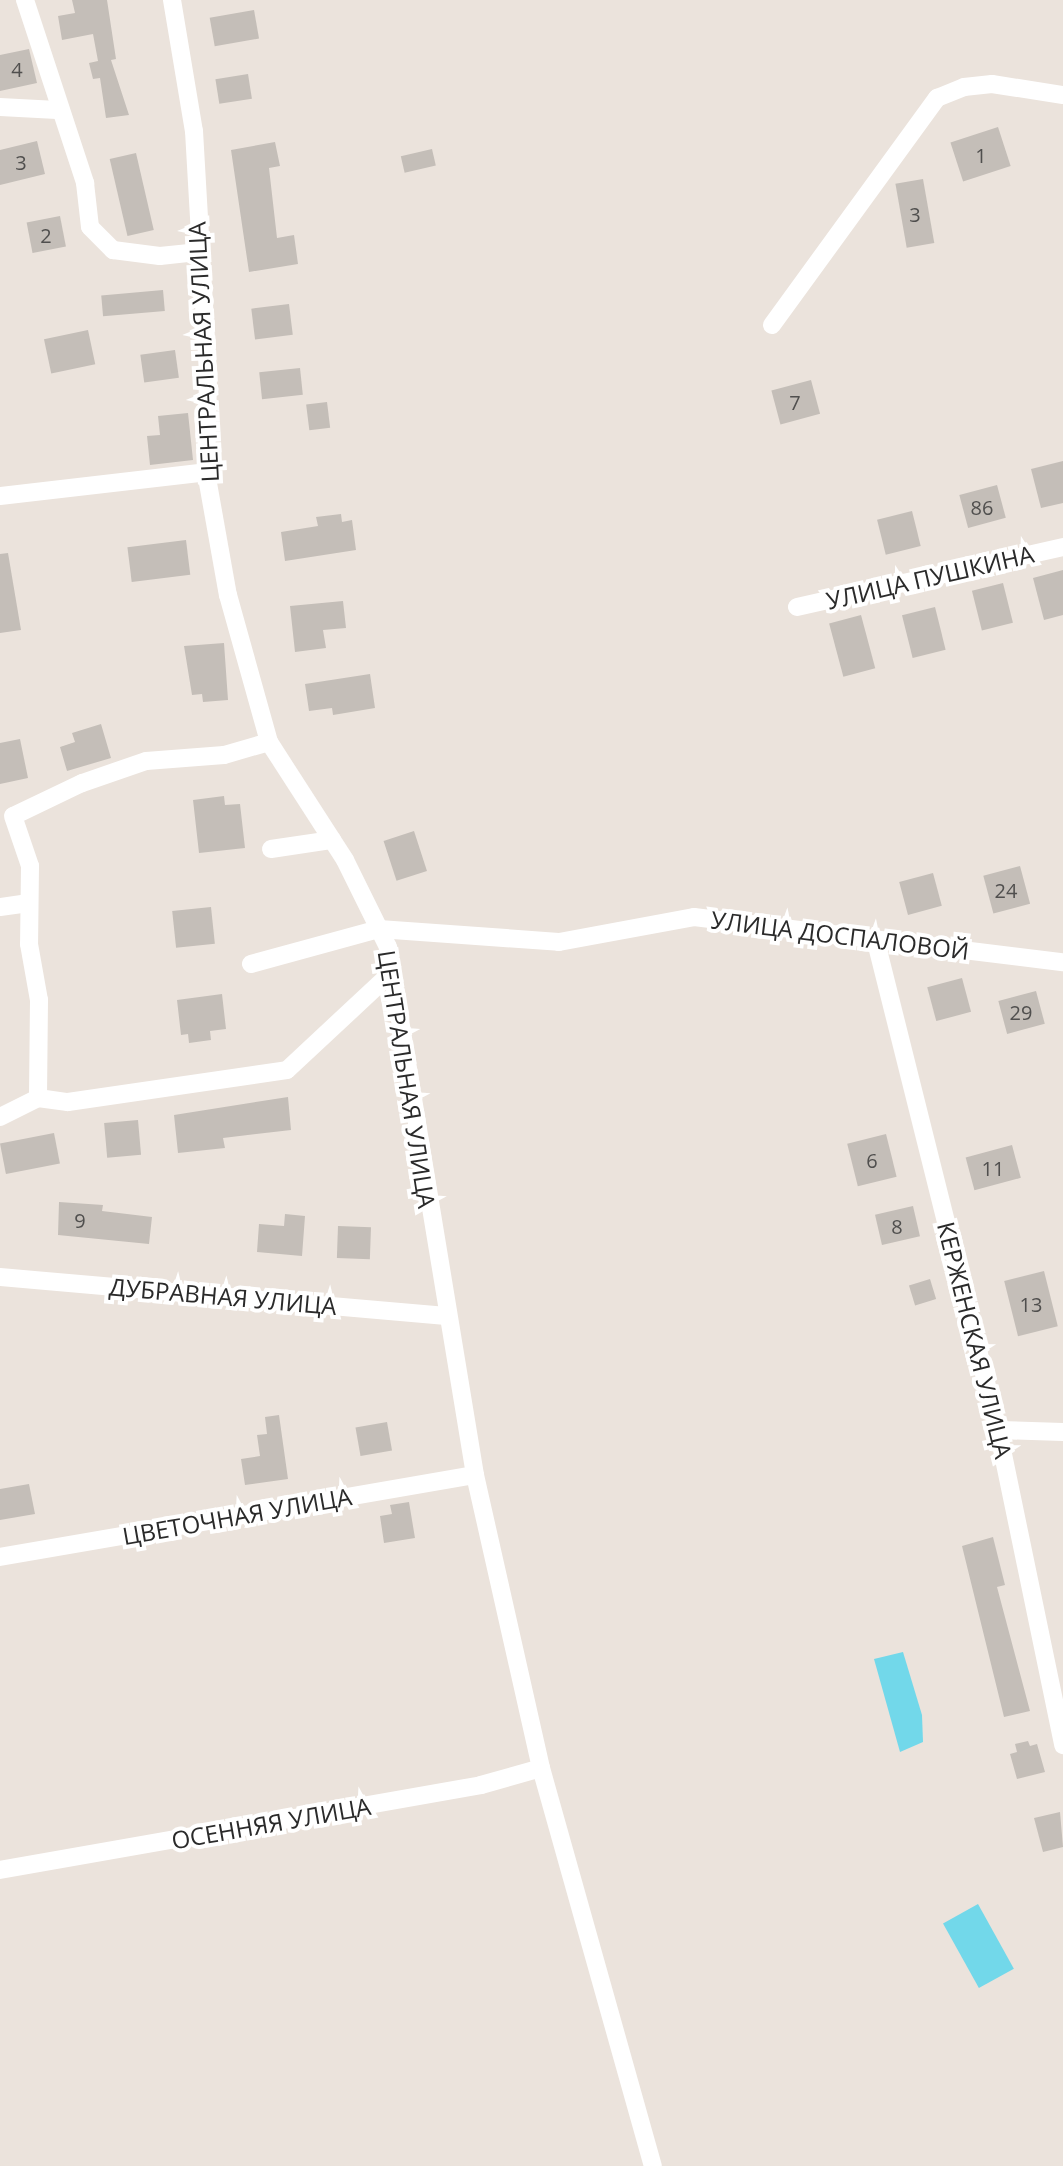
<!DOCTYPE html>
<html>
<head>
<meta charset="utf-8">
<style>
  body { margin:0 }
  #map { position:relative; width:1063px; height:2166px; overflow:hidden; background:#ebe3dc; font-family:"Open Sans",sans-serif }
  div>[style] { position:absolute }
  .water>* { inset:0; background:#72d8ea; transform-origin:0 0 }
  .building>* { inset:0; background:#c4beb8; transform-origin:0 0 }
  .street>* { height:18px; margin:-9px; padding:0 9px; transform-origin:9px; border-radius:9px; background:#fff }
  span { translate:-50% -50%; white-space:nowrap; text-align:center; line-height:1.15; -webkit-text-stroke:8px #fff; paint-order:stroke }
  .number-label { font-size:20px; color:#504f4e }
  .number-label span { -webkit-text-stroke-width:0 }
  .street-label { font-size:24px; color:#2a2a2a }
</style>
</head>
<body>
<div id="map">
  <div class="water">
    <div style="clip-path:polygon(903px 1652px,922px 1715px,923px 1742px,900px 1752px,874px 1659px)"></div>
    <div style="left:978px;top:1904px;width:74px;height:40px;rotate:61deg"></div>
  </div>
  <div class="building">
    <div style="clip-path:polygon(72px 0,107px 0,116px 59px,111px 60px,129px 115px,106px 118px,100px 78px,93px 79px,89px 63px,98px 61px,93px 34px,62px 40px,58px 16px,75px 13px)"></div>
    <div style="left:254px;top:10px;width:29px;height:45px;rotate:80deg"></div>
    <div style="clip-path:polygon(29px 49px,37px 83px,0 91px,0 55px)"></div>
    <div style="left:248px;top:74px;width:25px;height:33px;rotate:81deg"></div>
    <div style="left:998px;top:127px;width:41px;height:50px;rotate:72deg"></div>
    <div style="clip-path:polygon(37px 141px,45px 174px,0 185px,0 150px)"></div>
    <div style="clip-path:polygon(275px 142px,280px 166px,269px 168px,277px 238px,294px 235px,298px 264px,249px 272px,231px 150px)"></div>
    <div style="left:432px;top:149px;width:17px;height:32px;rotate:77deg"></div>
    <div style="left:136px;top:153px;width:79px;height:27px;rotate:77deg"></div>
    <div style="left:923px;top:179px;width:65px;height:28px;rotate:80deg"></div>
    <div style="left:60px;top:216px;width:31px;height:34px;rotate:79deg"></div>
    <div style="left:163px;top:290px;width:21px;height:62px;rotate:85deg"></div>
    <div style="left:289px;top:304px;width:31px;height:38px;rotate:83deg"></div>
    <div style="left:88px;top:330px;width:35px;height:45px;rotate:78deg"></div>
    <div style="left:175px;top:350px;width:28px;height:35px;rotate:82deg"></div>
    <div style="left:300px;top:368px;width:27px;height:41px;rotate:84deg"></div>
    <div style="left:811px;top:380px;width:35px;height:41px;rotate:75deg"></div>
    <div style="left:327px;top:402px;width:26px;height:21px;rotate:83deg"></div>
    <div style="clip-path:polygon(188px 413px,193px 460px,150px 465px,147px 436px,160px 435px,158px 416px)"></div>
    <div style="clip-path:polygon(1063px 461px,1063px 503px,1041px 508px,1031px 469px)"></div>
    <div style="left:997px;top:485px;width:34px;height:39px;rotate:75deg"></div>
    <div style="left:912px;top:511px;width:36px;height:36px;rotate:76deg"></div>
    <div style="clip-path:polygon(341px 514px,342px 522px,352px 520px,356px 550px,285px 561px,281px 532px,318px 526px,316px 517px)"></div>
    <div style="left:186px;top:540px;width:35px;height:59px;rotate:83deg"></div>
    <div style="clip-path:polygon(8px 553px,21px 630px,0 633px,0 554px)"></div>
    <div style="clip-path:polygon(1063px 570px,1063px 615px,1044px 620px,1033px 578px)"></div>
    <div style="left:1003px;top:583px;width:41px;height:32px;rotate:76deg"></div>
    <div style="clip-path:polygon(343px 601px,346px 628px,323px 630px,326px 648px,295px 652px,290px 606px)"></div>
    <div style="left:935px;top:607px;width:44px;height:34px;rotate:76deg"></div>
    <div style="left:861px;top:615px;width:55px;height:33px;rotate:75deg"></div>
    <div style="clip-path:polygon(224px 643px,228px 700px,203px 702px,202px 694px,192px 695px,184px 646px)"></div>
    <div style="clip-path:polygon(370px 674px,375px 708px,333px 715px,332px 708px,309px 711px,305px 684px)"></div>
    <div style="clip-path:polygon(101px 724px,111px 758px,67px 771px,60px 747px,75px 742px,72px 733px)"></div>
    <div style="clip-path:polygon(20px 739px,28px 778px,0 784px,0 743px)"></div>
    <div style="clip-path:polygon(224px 796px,225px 805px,240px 804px,245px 848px,199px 853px,193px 800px)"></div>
    <div style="left:414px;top:831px;width:42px;height:32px;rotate:72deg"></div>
    <div style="left:1020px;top:866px;width:39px;height:38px;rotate:75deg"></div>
    <div style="left:933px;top:873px;width:34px;height:35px;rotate:75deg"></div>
    <div style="left:211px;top:907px;width:37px;height:39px;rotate:84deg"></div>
    <div style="left:962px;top:978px;width:35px;height:36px;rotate:75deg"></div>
    <div style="left:1036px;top:991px;width:34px;height:39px;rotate:75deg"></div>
    <div style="clip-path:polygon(222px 994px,226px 1029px,210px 1031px,211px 1040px,189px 1043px,188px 1034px,181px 1035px,177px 1000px)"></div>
    <div style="clip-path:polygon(288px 1097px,291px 1130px,223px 1138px,225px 1148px,178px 1153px,174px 1115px)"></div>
    <div style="left:138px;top:1120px;width:35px;height:34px;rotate:85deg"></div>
    <div style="left:54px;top:1133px;width:31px;height:55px;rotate:79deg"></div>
    <div style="left:886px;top:1134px;width:44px;height:40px;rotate:76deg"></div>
    <div style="left:1012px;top:1145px;width:34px;height:48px;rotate:75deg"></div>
    <div style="clip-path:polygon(59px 1202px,103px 1205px,102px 1211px,152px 1217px,149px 1244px,58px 1235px)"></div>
    <div style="left:913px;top:1206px;width:31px;height:39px;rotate:77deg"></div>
    <div style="clip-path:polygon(285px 1214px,305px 1216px,302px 1256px,257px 1252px,259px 1224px,284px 1226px)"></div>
    <div style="left:338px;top:1226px;width:33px;height:32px;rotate:2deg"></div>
    <div style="left:1044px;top:1271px;width:57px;height:41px;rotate:76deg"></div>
    <div style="left:930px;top:1279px;width:21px;height:22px;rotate:73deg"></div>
    <div style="clip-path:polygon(279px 1415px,288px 1479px,245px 1485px,241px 1459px,260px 1456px,257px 1435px,267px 1434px,265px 1417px)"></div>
    <div style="left:387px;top:1422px;width:29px;height:32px;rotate:80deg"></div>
    <div style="clip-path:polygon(29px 1484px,35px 1514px,0 1520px,0 1489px)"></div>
    <div style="clip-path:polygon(409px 1502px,415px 1538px,384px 1543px,380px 1516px,392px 1514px,390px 1505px)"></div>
    <div style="clip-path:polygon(993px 1537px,1005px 1585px,997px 1587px,1030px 1711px,1004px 1717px,962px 1546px)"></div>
    <div style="clip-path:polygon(1028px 1741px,1030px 1746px,1037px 1744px,1045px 1772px,1017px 1779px,1010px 1754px,1017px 1752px,1015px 1744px)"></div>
    <div style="clip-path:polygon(1060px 1812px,1063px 1847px,1043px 1852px,1034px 1818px)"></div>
  </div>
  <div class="street">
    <div style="left:25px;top:0;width:193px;rotate:71.8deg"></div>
    <div style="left:85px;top:183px;width:44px;rotate:83.5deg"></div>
    <div style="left:90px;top:227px;width:33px;rotate:45deg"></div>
    <div style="left:113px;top:250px;width:47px;rotate:7.3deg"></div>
    <div style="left:160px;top:256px;width:37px;rotate:-6deg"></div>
    <div style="left:172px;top:0;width:133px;rotate:80.5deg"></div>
    <div style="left:194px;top:131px;width:246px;rotate:86.7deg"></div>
    <div style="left:208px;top:377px;width:95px;rotate:91.2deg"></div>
    <div style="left:206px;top:472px;width:125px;rotate:79.9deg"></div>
    <div style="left:228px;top:595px;width:153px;rotate:74.4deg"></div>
    <div style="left:269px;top:742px;width:140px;rotate:57.2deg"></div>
    <div style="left:345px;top:860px;width:97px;rotate:63.7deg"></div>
    <div style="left:388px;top:947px;width:535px;rotate:80.64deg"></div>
    <div style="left:475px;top:1475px;width:300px;rotate:77.3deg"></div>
    <div style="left:541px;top:1768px;width:413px;rotate:74.3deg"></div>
    <div style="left:0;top:107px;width:57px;rotate:3deg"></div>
    <div style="left:772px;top:325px;width:281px;rotate:-54deg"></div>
    <div style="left:937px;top:98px;width:29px;rotate:-22deg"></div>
    <div style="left:964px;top:87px;width:28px;rotate:-6deg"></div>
    <div style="left:992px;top:84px;width:72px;rotate:8.8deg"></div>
    <div style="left:0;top:496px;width:207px;rotate:-6.6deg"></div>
    <div style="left:797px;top:607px;width:273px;rotate:-12.7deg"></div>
    <div style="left:269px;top:742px;width:47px;rotate:163.9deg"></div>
    <div style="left:224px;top:755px;width:78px;rotate:175.6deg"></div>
    <div style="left:146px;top:761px;width:68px;rotate:161deg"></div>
    <div style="left:82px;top:783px;width:76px;rotate:154.4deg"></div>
    <div style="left:13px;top:816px;width:53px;rotate:71.2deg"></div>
    <div style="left:30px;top:866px;width:78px;rotate:90.7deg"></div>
    <div style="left:29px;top:944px;width:57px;rotate:79.9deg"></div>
    <div style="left:39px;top:1000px;width:98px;rotate:90.6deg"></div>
    <div style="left:38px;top:1098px;width:30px;rotate:8deg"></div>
    <div style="left:68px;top:1102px;width:221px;rotate:-8.3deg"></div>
    <div style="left:287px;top:1070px;width:144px;rotate:-43deg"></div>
    <div style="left:271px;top:849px;width:62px;rotate:-8.4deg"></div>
    <div style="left:0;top:907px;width:29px;rotate:-8deg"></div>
    <div style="left:875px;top:938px;width:507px;rotate:75.96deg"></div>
    <div style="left:998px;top:1430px;width:322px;rotate:78.3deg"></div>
    <div style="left:251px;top:964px;width:133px;rotate:-15.3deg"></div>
    <div style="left:379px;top:929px;width:180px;rotate:4.1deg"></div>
    <div style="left:559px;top:942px;width:137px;rotate:-10.5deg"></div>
    <div style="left:694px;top:917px;width:372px;rotate:7deg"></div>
    <div style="left:0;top:1117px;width:42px;rotate:-26.6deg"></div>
    <div style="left:0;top:1277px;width:448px;rotate:5deg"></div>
    <div style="left:998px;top:1430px;width:65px;rotate:1.8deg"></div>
    <div style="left:0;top:1557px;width:482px;rotate:-9.8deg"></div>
    <div style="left:0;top:1870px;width:488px;rotate:-10deg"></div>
    <div style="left:481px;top:1785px;width:62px;rotate:-15.8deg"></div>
  </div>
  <div class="number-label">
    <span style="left:17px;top:69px">4</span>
    <span style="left:981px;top:155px">1</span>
    <span style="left:21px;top:162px">3</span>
    <span style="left:915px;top:214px">3</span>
    <span style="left:46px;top:235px">2</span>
    <span style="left:795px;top:402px">7</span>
    <span style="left:982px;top:507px">86</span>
    <span style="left:1006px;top:890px">24</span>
    <span style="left:1021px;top:1012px">29</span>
    <span style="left:872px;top:1160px">6</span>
    <span style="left:993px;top:1168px">11</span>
    <span style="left:80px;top:1220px">9</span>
    <span style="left:897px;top:1226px">8</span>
    <span style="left:1031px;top:1304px">13</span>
  </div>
  <div class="street-label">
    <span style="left:203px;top:352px;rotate:-93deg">ЦЕНТРАЛЬНАЯ УЛИЦА</span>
    <span style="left:930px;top:577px;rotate:-13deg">УЛИЦА ПУШКИНА</span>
    <span style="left:840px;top:935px;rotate:7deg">УЛИЦА ДОСПАЛОВОЙ</span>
    <span style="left:407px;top:1079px;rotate:81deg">ЦЕНТРАЛЬНАЯ УЛИЦА</span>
    <span style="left:223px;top:1296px;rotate:5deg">ДУБРАВНАЯ УЛИЦА</span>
    <span style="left:975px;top:1340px;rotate:76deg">КЕРЖЕНСКАЯ УЛИЦА</span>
    <span style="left:237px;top:1516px;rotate:-10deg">ЦВЕТОЧНАЯ УЛИЦА</span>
    <span style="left:271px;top:1823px;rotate:-10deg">ОСЕННЯЯ УЛИЦА</span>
  </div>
</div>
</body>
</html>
